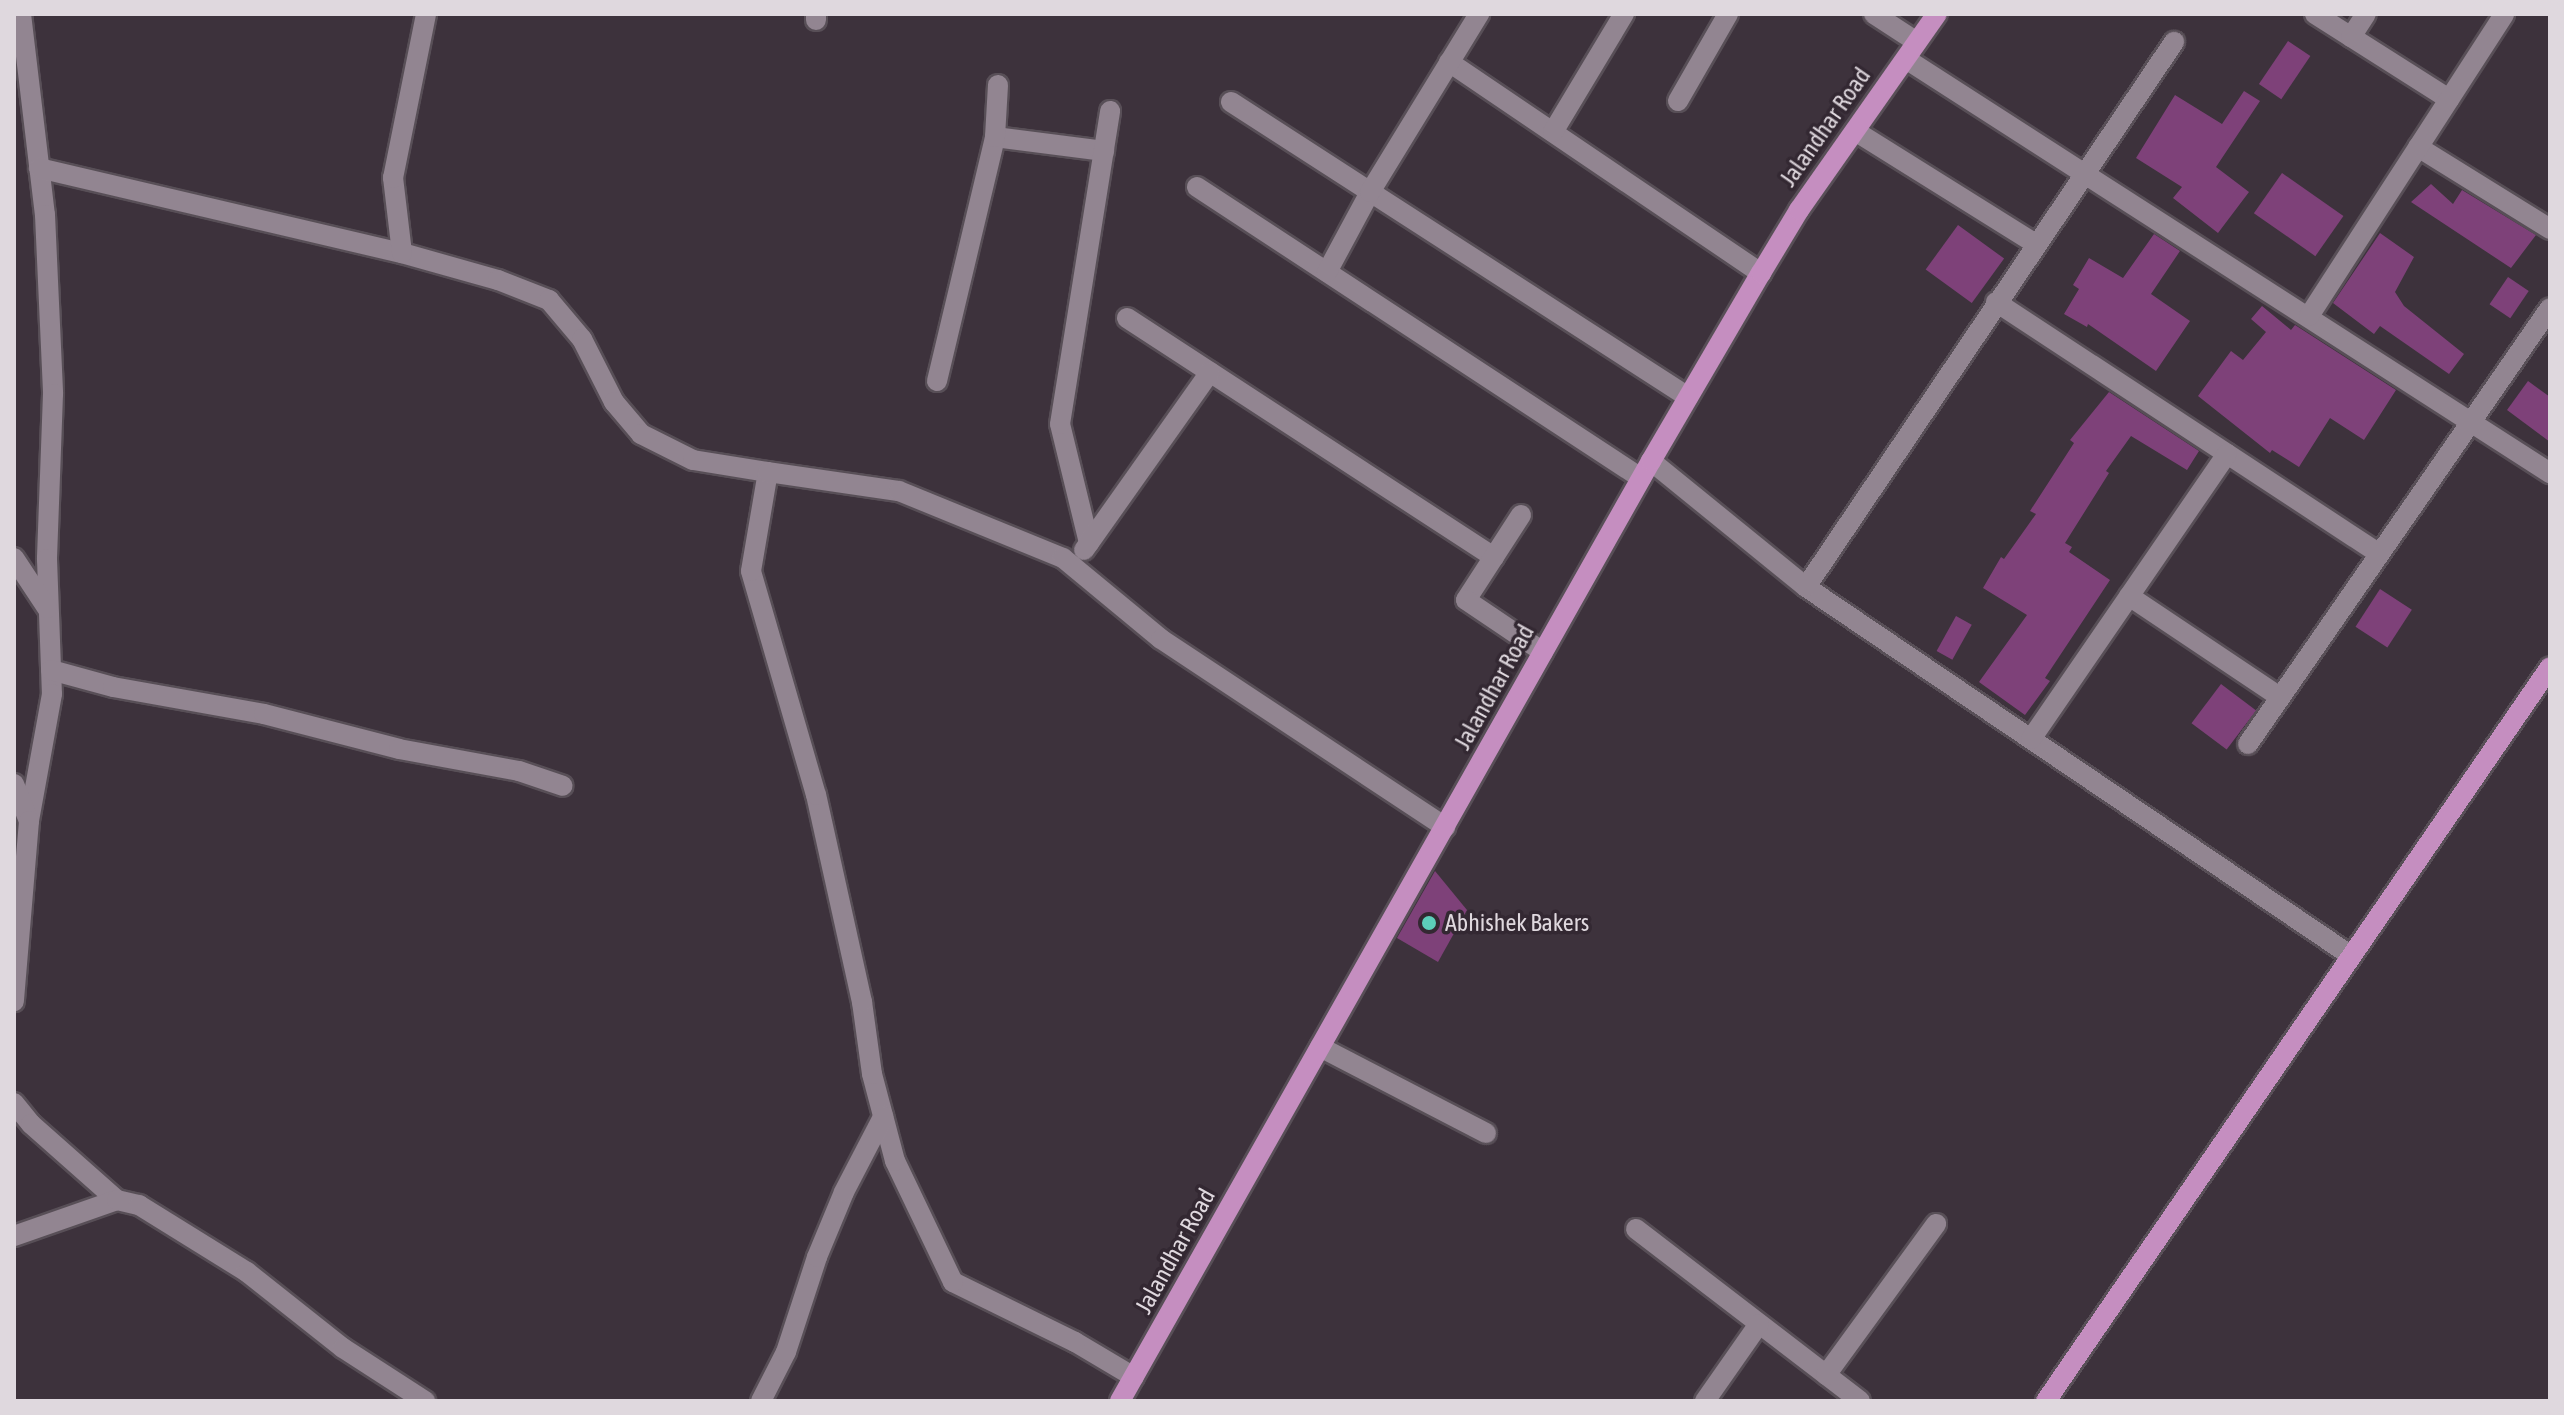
<!DOCTYPE html>
<html>
<head>
<meta charset="utf-8">
<style>
  body { margin:0 }
  #map { position:relative; width:2564px; height:1415px; overflow:hidden; background:#3d323c; font-family:"Asap Condensed",sans-serif }
  div>[style] { position:absolute }
  .building>* { inset:0; background:#7e4179; transform-origin:0 0 }
  .roads { filter:drop-shadow(2px 0 #584f57) drop-shadow(-2px 0 #584f57) drop-shadow(0 2px #584f57) drop-shadow(0 -2px #584f57) }
  .minor>* { height:20px; margin:-10px; padding:0 10px; transform-origin:10px; border-radius:10px; background:#928591 }
  .major>* { height:20px; margin:-10px; padding:0 10px; transform-origin:10px; border-radius:10px; background:#c58ec0 }
  .dots>* { width:22px; height:22px; translate:-50% -50%; box-sizing:border-box; border:4px solid #332832; border-radius:50% }
  span { translate:-50% -50%; white-space:nowrap; text-align:center; line-height:1.15; -webkit-text-stroke:7px #332832; paint-order:stroke }
  .street-label { font-size:24px; color:#dfd8de }
  .poi-label { font-size:24px; color:#dfd8de }
  .left { translate:0 -50%; text-align:left }
  .frame { position:absolute; inset:0; border:16px solid #dfd8de; pointer-events:none }
</style>
</head>
<body>
<div id="map">
  <div class="building">
    <div style="left:2288px;top:41px;width:27px;height:52px;rotate:34deg"></div>
    <div style="clip-path:polygon(2244px 91px,2260px 101px,2216px 167px,2249px 192px,2218px 233px,2173px 198px,2182px 187px,2136px 158px,2175px 95px,2222px 124px)"></div>
    <div style="left:2282px;top:173px;width:75px;height:49px;rotate:35deg"></div>
    <div style="clip-path:polygon(2431px 184px,2453px 204px,2462px 190px,2536px 235px,2511px 268px,2411px 202px)"></div>
    <div style="left:1958px;top:225px;width:57px;height:55px;rotate:36deg"></div>
    <div style="clip-path:polygon(2380px 233px,2414px 257px,2395px 292px,2404px 306px,2464px 354px,2449px 374px,2380px 326px,2374px 334px,2333px 303px)"></div>
    <div style="clip-path:polygon(2154px 234px,2180px 251px,2151px 294px,2190px 321px,2156px 371px,2088px 324px,2087px 327px,2064px 314px,2079px 289px,2073px 285px,2089px 258px,2123px 278px)"></div>
    <div style="left:2508px;top:277px;width:25px;height:33px;rotate:34deg"></div>
    <div style="clip-path:polygon(2262px 306px,2291px 330px,2295px 325px,2396px 390px,2364px 440px,2330px 418px,2299px 467px,2272px 450px,2270px 453px,2198px 396px,2231px 351px,2243px 360px,2266px 332px,2251px 319px)"></div>
    <div style="clip-path:polygon(2528px 381px,2550px 397px,2550px 442px,2507px 410px)"></div>
    <div style="clip-path:polygon(2109px 392px,2199px 451px,2187px 470px,2131px 436px,2106px 471px,2109px 473px,2065px 543px,2072px 547px,2069px 552px,2110px 580px,2045px 678px,2050px 681px,2025px 715px,1979px 682px,2027px 615px,1983px 588px,2001px 557px,2004px 559px,2036px 514px,2030px 511px,2074px 443px,2070px 440px)"></div>
    <div style="left:2380px;top:589px;width:38px;height:45px;rotate:33deg"></div>
    <div style="left:1956px;top:616px;width:18px;height:40px;rotate:29deg"></div>
    <div style="left:2221px;top:684px;width:44px;height:49px;rotate:37deg"></div>
    <div style="clip-path:polygon(1435px 871px,1467px 910px,1438px 962px,1397px 938px)"></div>
  </div>
  <div class="roads">
    <div class="minor">
      <div style="left:21px;top:14px;width:202px;rotate:83.2deg"></div>
      <div style="left:45px;top:215px;width:179px;rotate:87.4deg"></div>
      <div style="left:53px;top:394px;width:165px;rotate:92.1deg"></div>
      <div style="left:47px;top:559px;width:135px;rotate:87.9deg"></div>
      <div style="left:52px;top:694px;width:129px;rotate:100.3deg"></div>
      <div style="left:1874px;top:14px;width:51px;rotate:33.1deg"></div>
      <div style="left:2315px;top:14px;width:159px;rotate:32.4deg"></div>
      <div style="left:816px;top:20px;width:6px;rotate:-90deg"></div>
      <div style="left:2351px;top:37px;width:27px;rotate:-57deg"></div>
      <div style="left:1906px;top:59px;width:766px;rotate:32.74deg"></div>
      <div style="left:1449px;top:62px;width:377px;rotate:34.1deg"></div>
      <div style="left:1678px;top:101px;width:100px;rotate:-60.1deg"></div>
      <div style="left:1231px;top:102px;width:544px;rotate:32.84deg"></div>
      <div style="left:1855px;top:131px;width:213px;rotate:32deg"></div>
      <div style="left:1553px;top:132px;width:138px;rotate:-59deg"></div>
      <div style="left:995px;top:137px;width:110px;rotate:7.3deg"></div>
      <div style="left:2418px;top:147px;width:155px;rotate:31.8deg"></div>
      <div style="left:39px;top:168px;width:373px;rotate:13.2deg"></div>
      <div style="left:402px;top:253px;width:100px;rotate:15.7deg"></div>
      <div style="left:498px;top:280px;width:55px;rotate:21.4deg"></div>
      <div style="left:549px;top:300px;width:51px;rotate:49.8deg"></div>
      <div style="left:582px;top:339px;width:71px;rotate:63.1deg"></div>
      <div style="left:614px;top:402px;width:42px;rotate:49.8deg"></div>
      <div style="left:641px;top:434px;width:58px;rotate:26.6deg"></div>
      <div style="left:693px;top:460px;width:76px;rotate:9.1deg"></div>
      <div style="left:1197px;top:187px;width:531px;rotate:33.24deg"></div>
      <div style="left:402px;top:253px;width:76px;rotate:-96.8deg"></div>
      <div style="left:393px;top:178px;width:167px;rotate:-78.6deg"></div>
      <div style="left:1327px;top:272px;width:91px;rotate:-61.7deg"></div>
      <div style="left:1370px;top:192px;width:209px;rotate:-58.5deg"></div>
      <div style="left:1996px;top:302px;width:457px;rotate:33.3deg"></div>
      <div style="left:2309px;top:316px;width:359px;rotate:-57.1deg"></div>
      <div style="left:1127px;top:318px;width:438px;rotate:33.1deg"></div>
      <div style="left:937px;top:381px;width:251px;rotate:-76.6deg"></div>
      <div style="left:995px;top:137px;width:52px;rotate:-86.7deg"></div>
      <div style="left:1651px;top:461px;width:200px;rotate:39.1deg"></div>
      <div style="left:1806px;top:587px;width:657px;rotate:34.08deg"></div>
      <div style="left:1521px;top:515px;width:101px;rotate:122.9deg"></div>
      <div style="left:1466px;top:600px;width:93px;rotate:34deg"></div>
      <div style="left:1089px;top:543px;width:122px;rotate:-103.7deg"></div>
      <div style="left:1060px;top:424px;width:317px;rotate:-80.9deg"></div>
      <div style="left:1084px;top:550px;width:218px;rotate:-54.7deg"></div>
      <div style="left:14px;top:558px;width:60px;rotate:56.6deg"></div>
      <div style="left:1806px;top:587px;width:658px;rotate:-55.97deg"></div>
      <div style="left:2129px;top:596px;width:182px;rotate:33.8deg"></div>
      <div style="left:51px;top:670px;width:64px;rotate:15.3deg"></div>
      <div style="left:113px;top:687px;width:153px;rotate:10.1deg"></div>
      <div style="left:264px;top:714px;width:139px;rotate:14.5deg"></div>
      <div style="left:399px;top:749px;width:122px;rotate:10.4deg"></div>
      <div style="left:519px;top:771px;width:46px;rotate:18.8deg"></div>
      <div style="left:2031px;top:739px;width:346px;rotate:-55.5deg"></div>
      <div style="left:2248px;top:744px;width:530px;rotate:-55.29deg"></div>
      <div style="left:14px;top:784px;width:40px;rotate:68deg"></div>
      <div style="left:29px;top:821px;width:181px;rotate:94.8deg"></div>
      <div style="left:1320px;top:1047px;width:187px;rotate:27.4deg"></div>
      <div style="left:14px;top:1103px;width:27px;rotate:51deg"></div>
      <div style="left:31px;top:1124px;width:115px;rotate:41.5deg"></div>
      <div style="left:1636px;top:1229px;width:282px;rotate:37.5deg"></div>
      <div style="left:14px;top:1236px;width:109px;rotate:-19.3deg"></div>
      <div style="left:117px;top:1200px;width:23px;rotate:13deg"></div>
      <div style="left:139px;top:1205px;width:127px;rotate:31.8deg"></div>
      <div style="left:247px;top:1272px;width:122px;rotate:38.4deg"></div>
      <div style="left:343px;top:1348px;width:98px;rotate:32.9deg"></div>
      <div style="left:1826px;top:1375px;width:187px;rotate:-53.9deg"></div>
      <div style="left:1134px;top:1377px;width:69px;rotate:-149.3deg"></div>
      <div style="left:1075px;top:1342px;width:136px;rotate:-153.8deg"></div>
      <div style="left:953px;top:1282px;width:134px;rotate:-115.6deg"></div>
      <div style="left:895px;top:1161px;width:90px;rotate:-104.8deg"></div>
      <div style="left:872px;top:1074px;width:73px;rotate:-97.9deg"></div>
      <div style="left:862px;top:1002px;width:212px;rotate:-102.5deg"></div>
      <div style="left:816px;top:795px;width:233px;rotate:-106.2deg"></div>
      <div style="left:751px;top:571px;width:100px;rotate:-80.3deg"></div>
      <div style="left:768px;top:472px;width:132px;rotate:8.3deg"></div>
      <div style="left:899px;top:491px;width:177px;rotate:22.2deg"></div>
      <div style="left:1063px;top:558px;width:127px;rotate:39.6deg"></div>
      <div style="left:1161px;top:639px;width:341px;rotate:33.5deg"></div>
      <div style="left:761px;top:1401px;width:55px;rotate:-63deg"></div>
      <div style="left:786px;top:1352px;width:100px;rotate:-71.9deg"></div>
      <div style="left:817px;top:1257px;width:70px;rotate:-67.4deg"></div>
      <div style="left:844px;top:1192px;width:85px;rotate:-62.5deg"></div>
      <div style="left:1705px;top:1401px;width:94px;rotate:-55deg"></div>
    </div>
    <div class="major">
      <div style="left:1120px;top:1401px;width:1080px;rotate:-60.54deg"></div>
      <div style="left:1651px;top:461px;width:218px;rotate:-59.7deg"></div>
      <div style="left:1761px;top:273px;width:74px;rotate:-58.9deg"></div>
      <div style="left:1799px;top:210px;width:240px;rotate:-54.9deg"></div>
      <div style="left:2046px;top:1401px;width:890px;rotate:-55.52deg"></div>
    </div>
  </div>
  <div class="dots">
    <div style="left:1429px;top:923px;background:#5cceba"></div>
  </div>
  <div class="street-label">
    <span style="left:1825px;top:127px;rotate:-55deg">Jalandhar Road</span>
    <span style="left:1494px;top:687px;rotate:-61deg">Jalandhar Road</span>
    <span style="left:1175px;top:1251px;rotate:-61deg">Jalandhar Road</span>
  </div>
  <div class="poi-label">
    <span class="left" style="left:1445px;top:923px">Abhishek Bakers</span>
  </div>
  <div class="frame"></div>
</div>
</body>
</html>
